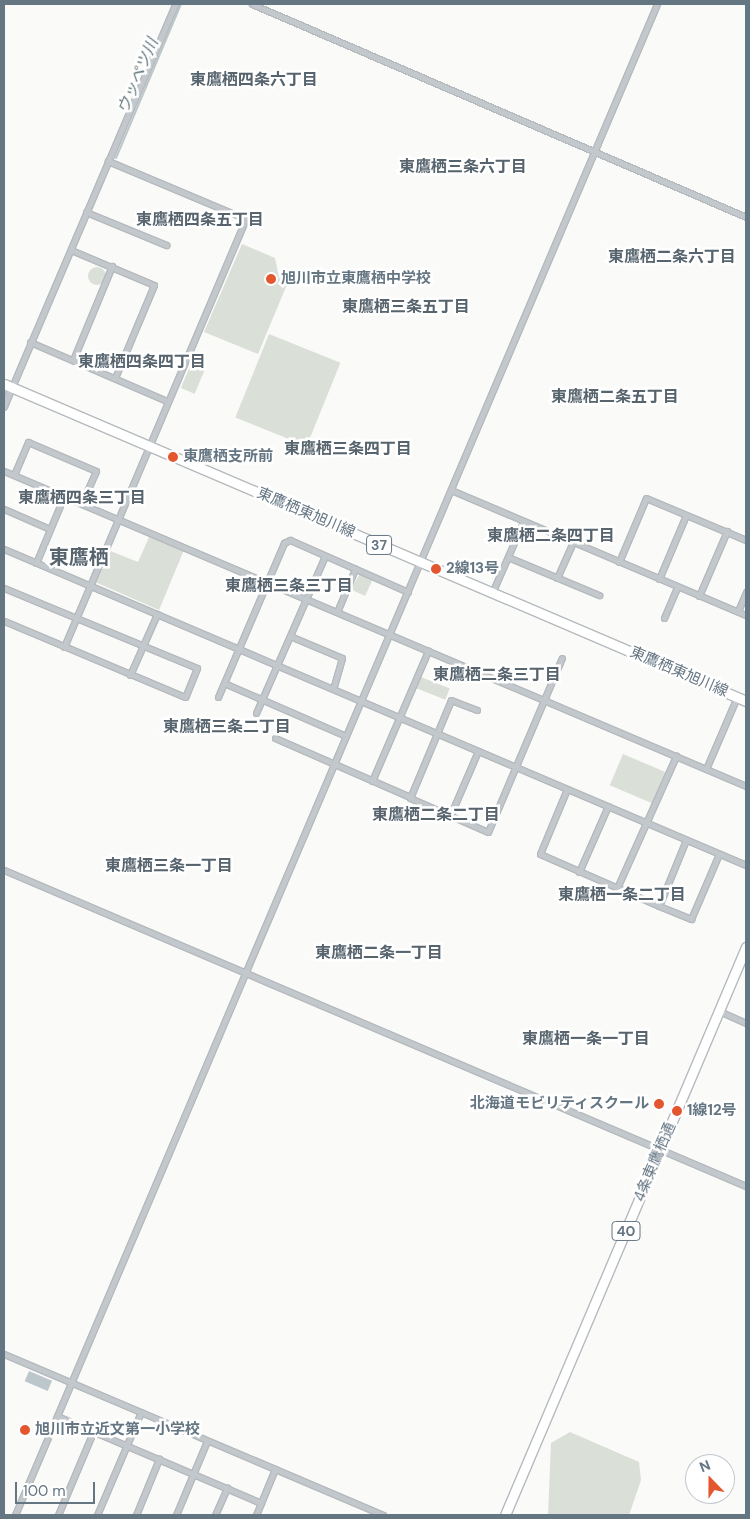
<!DOCTYPE html>
<html>
<head>
<meta charset="utf-8">
<style>
  body { margin:0 }
  #map { position:relative; width:750px; height:1519px; overflow:hidden; background:#fafaf8; font-family:"DM Sans","Noto Sans JP",sans-serif }
  div>[style] { position:absolute }
  .green>* { inset:0; background:#dadfd7; transform-origin:0 0 }
  .round { border-radius:50% }
  .water>* { inset:0; background:#bbc7cb; transform-origin:0 0 }
  .stream>* { height:2px; margin:-1px; padding:0 1px; transform-origin:1px; border-radius:1px; background:#bbc7cb }
  .roads { filter:drop-shadow(1px 0 #b5babe) drop-shadow(-1px 0 #b5babe) drop-shadow(0 1px #b5babe) drop-shadow(0 -1px #b5babe) }
  .minor>* { height:5px; margin:-2.5px; padding:0 2.5px; transform-origin:2.5px; border-radius:2.5px; background:#c3c8cc }
  .tertiary>* { height:6px; margin:-3px; padding:0 3px; transform-origin:3px; border-radius:3px; background:#c3c8cc }
  .primary>* { height:9px; margin:-4.5px; padding:0 4.5px; transform-origin:4.5px; border-radius:4.5px; background:#fff }
  .trunk>* { height:9px; margin:-4.5px; padding:0 4.5px; transform-origin:4.5px; border-radius:4.5px; background:#fff }
  .dots>* { width:14px; height:14px; translate:-50% -50%; box-sizing:border-box; border:2px solid #fff; border-radius:50% }
  span { translate:-50% -50%; white-space:nowrap; text-align:center; line-height:1.15; -webkit-text-stroke:5px #fff; paint-order:stroke }
  .shield-label span { padding:1px 4px; background:#fff; border:1px solid; border-radius:4px; -webkit-text-stroke-width:0 }
  .shield-label { font-size:14px; color:#657683; font-weight:700 }
  .poi-label { font-size:15px; color:#657683; font-weight:700 }
  .left { translate:0 -50%; text-align:left }
  .right { translate:-100% -50%; text-align:right }
  .street-label { font-size:15px; color:#657683 }
  .water-label { font-size:16px; color:#60757c; font-style:italic }
  .neighbourhood-label { font-size:16px; color:#57646e; font-weight:700 }
  .district-label { font-size:20px; color:#57646e; font-weight:700 }
  .frame { position:absolute; inset:0; border:5px solid #657683; pointer-events:none }
  .north { position:absolute; left:685px; top:1454px; width:50px; height:50px; box-sizing:border-box; background:#fff; border:1px solid #c1c8cd; border-radius:50%; rotate:338deg; font-size:14px; font-weight:700; line-height:20px; text-align:center; color:#657683 }
  .north::after { content:''; display:block; margin:auto; width:18px; height:22px; background:#e4572e; clip-path:polygon(50% 0,100% 100%,50% 72%,0 100%) }
  .scale { position:absolute; left:15px; top:1482px; width:80px; height:22px; box-sizing:border-box; border:2px solid #657683; border-top:0; padding-left:6px; font-size:15px; line-height:18px; white-space:nowrap; color:#657683; -webkit-text-stroke:4px #fff; paint-order:stroke }
</style>
</head>
<body>
<div id="map">
  <div class="green">
    <div style="clip-path:polygon(242px 244px,275px 258px,279px 278px,288px 282px,258px 354px,204px 332px)"></div>
    <div class="round" style="left:88px;top:267px;width:18px;height:18px"></div>
    <div style="left:269px;top:334px;width:77px;height:90px;rotate:22deg"></div>
    <div style="left:191px;top:364px;width:15px;height:26px;rotate:23deg"></div>
    <div style="clip-path:polygon(150px 535px,184px 550px,159px 610px,95px 582px,108px 550px,138px 562px)"></div>
    <div style="clip-path:polygon(360px 574px,373px 579px,365px 596px,350px 589px)"></div>
    <div style="left:421px;top:677px;width:31px;height:12px;rotate:22deg"></div>
    <div style="left:623px;top:754px;width:46px;height:34px;rotate:23deg"></div>
    <div style="clip-path:polygon(570px 1432px,639px 1462px,641px 1480px,629px 1515px,548px 1515px,551px 1443px)"></div>
  </div>
  <div class="water">
    <div style="left:29px;top:1371px;width:25px;height:11px;rotate:23deg"></div>
  </div>
  <div class="stream">
    <div style="left:116px;top:158px;width:167px;rotate:-67.1deg"></div>
  </div>
  <div class="roads">
    <div class="minor">
      <div style="left:252px;top:4px;width:538px;rotate:23.32deg"></div>
      <div style="left:86px;top:212px;width:87px;rotate:22.4deg"></div>
      <div style="left:71px;top:250px;width:90px;rotate:22.9deg"></div>
      <div style="left:154px;top:285px;width:101px;rotate:112.8deg"></div>
      <div style="left:30px;top:342px;width:149px;rotate:23.3deg"></div>
      <div style="left:73px;top:360px;width:102px;rotate:-67.5deg"></div>
      <div style="left:12px;top:387px;width:416px;rotate:-66.9deg"></div>
      <div style="left:4px;top:471px;width:806px;rotate:23deg"></div>
      <div style="left:14px;top:475px;width:36px;rotate:-67deg"></div>
      <div style="left:28px;top:442px;width:74px;rotate:23.1deg"></div>
      <div style="left:96px;top:471px;width:35px;rotate:114deg"></div>
      <div style="left:451px;top:490px;width:320px;rotate:23deg"></div>
      <div style="left:4px;top:509px;width:50px;rotate:23.5deg"></div>
      <div style="left:4px;top:549px;width:806px;rotate:23.07deg"></div>
      <div style="left:508px;top:557px;width:99px;rotate:22.7deg"></div>
      <div style="left:619px;top:562px;width:69px;rotate:-67.1deg"></div>
      <div style="left:646px;top:498px;width:108px;rotate:22.8deg"></div>
      <div style="left:36px;top:563px;width:73px;rotate:-67.3deg"></div>
      <div style="left:557px;top:578px;width:39px;rotate:-66deg"></div>
      <div style="left:659px;top:579px;width:69px;rotate:-67.1deg"></div>
      <div style="left:4px;top:588px;width:209px;rotate:22.5deg"></div>
      <div style="left:197px;top:668px;width:31px;rotate:112deg"></div>
      <div style="left:185px;top:697px;width:196px;rotate:-157.2deg"></div>
      <div style="left:492px;top:593px;width:77px;rotate:-66.4deg"></div>
      <div style="left:699px;top:596px;width:71px;rotate:-66.7deg"></div>
      <div style="left:738px;top:611px;width:21px;rotate:-67deg"></div>
      <div style="left:337px;top:612px;width:47px;rotate:-67.3deg"></div>
      <div style="left:664px;top:618px;width:34px;rotate:-67deg"></div>
      <div style="left:290px;top:636px;width:56px;rotate:22.9deg"></div>
      <div style="left:342px;top:658px;width:32px;rotate:106deg"></div>
      <div style="left:64px;top:647px;width:465px;rotate:-67deg"></div>
      <div style="left:246px;top:219px;width:150px;rotate:-157.2deg"></div>
      <div style="left:130px;top:675px;width:67px;rotate:-66.1deg"></div>
      <div style="left:224px;top:683px;width:133px;rotate:23.5deg"></div>
      <div style="left:218px;top:697px;width:168px;rotate:-66.8deg"></div>
      <div style="left:284px;top:543px;width:7px;rotate:-27deg"></div>
      <div style="left:290px;top:540px;width:129px;rotate:23.8deg"></div>
      <div style="left:477px;top:710px;width:28px;rotate:-159deg"></div>
      <div style="left:451px;top:700px;width:106px;rotate:112.7deg"></div>
      <div style="left:410px;top:798px;width:85px;rotate:23.6deg"></div>
      <div style="left:488px;top:832px;width:189px;rotate:-67deg"></div>
      <div style="left:256px;top:713px;width:171px;rotate:-66.3deg"></div>
      <div style="left:275px;top:738px;width:147px;rotate:23.6deg"></div>
      <div style="left:706px;top:769px;width:78px;rotate:-66.7deg"></div>
      <div style="left:372px;top:781px;width:142px;rotate:-66.7deg"></div>
      <div style="left:567px;top:789px;width:70px;rotate:112.6deg"></div>
      <div style="left:540px;top:854px;width:130px;rotate:23.6deg"></div>
      <div style="left:659px;top:906px;width:35px;rotate:22deg"></div>
      <div style="left:691px;top:919px;width:71px;rotate:-66.7deg"></div>
      <div style="left:450px;top:816px;width:71px;rotate:-66.7deg"></div>
      <div style="left:4px;top:870px;width:806px;rotate:23.07deg"></div>
      <div style="left:579px;top:872px;width:72px;rotate:-66.3deg"></div>
      <div style="left:617px;top:888px;width:145px;rotate:-65.9deg"></div>
      <div style="left:659px;top:906px;width:71px;rotate:-67.8deg"></div>
      <div style="left:719px;top:1011px;width:30px;rotate:24deg"></div>
      <div style="left:4px;top:1354px;width:412px;rotate:23deg"></div>
      <div style="left:57px;top:1416px;width:222px;rotate:23.1deg"></div>
      <div style="left:15px;top:1515px;width:1642px;rotate:-66.98deg"></div>
      <div style="left:58px;top:1515px;width:90px;rotate:-67.1deg"></div>
      <div style="left:97px;top:1515px;width:112px;rotate:-66.9deg"></div>
      <div style="left:136px;top:1515px;width:61px;rotate:-67.7deg"></div>
      <div style="left:176px;top:1515px;width:80px;rotate:-67.3deg"></div>
      <div style="left:215px;top:1515px;width:30px;rotate:-66deg"></div>
      <div style="left:256px;top:1515px;width:50px;rotate:-67.6deg"></div>
    </div>
    <div class="tertiary">
      <div style="left:4px;top:407px;width:22px;rotate:-68deg"></div>
    </div>
    <div class="primary">
      <div style="left:4px;top:384px;width:807px;rotate:23.13deg"></div>
    </div>
    <div class="trunk">
      <div style="left:505px;top:1515px;width:617px;rotate:-67.01deg"></div>
    </div>
  </div>
  <div class="dots">
    <div style="left:271px;top:279px;background:#e4572e"></div>
    <div style="left:173px;top:457px;background:#e4572e"></div>
    <div style="left:436px;top:569px;background:#e4572e"></div>
    <div style="left:659px;top:1104px;background:#e4572e"></div>
    <div style="left:677px;top:1111px;background:#e4572e"></div>
    <div style="left:25px;top:1430px;background:#e4572e"></div>
  </div>
  <div class="shield-label">
    <span style="left:379px;top:545px">37</span>
    <span style="left:626px;top:1231px">40</span>
  </div>
  <div class="poi-label">
    <span class="left" style="left:281px;top:279px">旭川市立東鷹栖中学校</span>
    <span class="left" style="left:183px;top:457px">東鷹栖支所前</span>
    <span class="left" style="left:446px;top:569px">2線13号</span>
    <span class="right" style="left:649px;top:1104px">北海道モビリティスクール</span>
    <span class="left" style="left:687px;top:1111px">1線12号</span>
    <span class="left" style="left:35px;top:1430px">旭川市立近文第一小学校</span>
  </div>
  <div class="street-label">
    <span style="left:306px;top:513px;rotate:23deg">東鷹栖東旭川線</span>
    <span style="left:679px;top:672px;rotate:23deg">東鷹栖東旭川線</span>
    <span style="left:655px;top:1162px;rotate:-67deg">4条東鷹栖通</span>
  </div>
  <div class="water-label">
    <span style="left:138px;top:76px;rotate:-67deg">ウッペツ川</span>
  </div>
  <div class="neighbourhood-label">
    <span style="left:254px;top:80px">東鷹栖四条六丁目</span>
    <span style="left:463px;top:167px">東鷹栖三条六丁目</span>
    <span style="left:200px;top:220px">東鷹栖四条五丁目</span>
    <span style="left:672px;top:257px">東鷹栖二条六丁目</span>
    <span style="left:406px;top:307px">東鷹栖三条五丁目</span>
    <span style="left:142px;top:362px">東鷹栖四条四丁目</span>
    <span style="left:615px;top:397px">東鷹栖二条五丁目</span>
    <span style="left:348px;top:449px">東鷹栖三条四丁目</span>
    <span style="left:82px;top:498px">東鷹栖四条三丁目</span>
    <span style="left:551px;top:536px">東鷹栖二条四丁目</span>
    <span style="left:289px;top:586px">東鷹栖三条三丁目</span>
    <span style="left:497px;top:675px">東鷹栖二条三丁目</span>
    <span style="left:227px;top:727px">東鷹栖三条二丁目</span>
    <span style="left:436px;top:815px">東鷹栖二条二丁目</span>
    <span style="left:169px;top:866px">東鷹栖三条一丁目</span>
    <span style="left:622px;top:895px">東鷹栖一条二丁目</span>
    <span style="left:379px;top:953px">東鷹栖二条一丁目</span>
    <span style="left:586px;top:1039px">東鷹栖一条一丁目</span>
  </div>
  <div class="district-label">
    <span style="left:79px;top:557px">東鷹栖</span>
  </div>
  <div class="frame"></div>
  <div class="north">N</div>
  <div class="scale">100 m</div>
</div>
</body>
</html>
